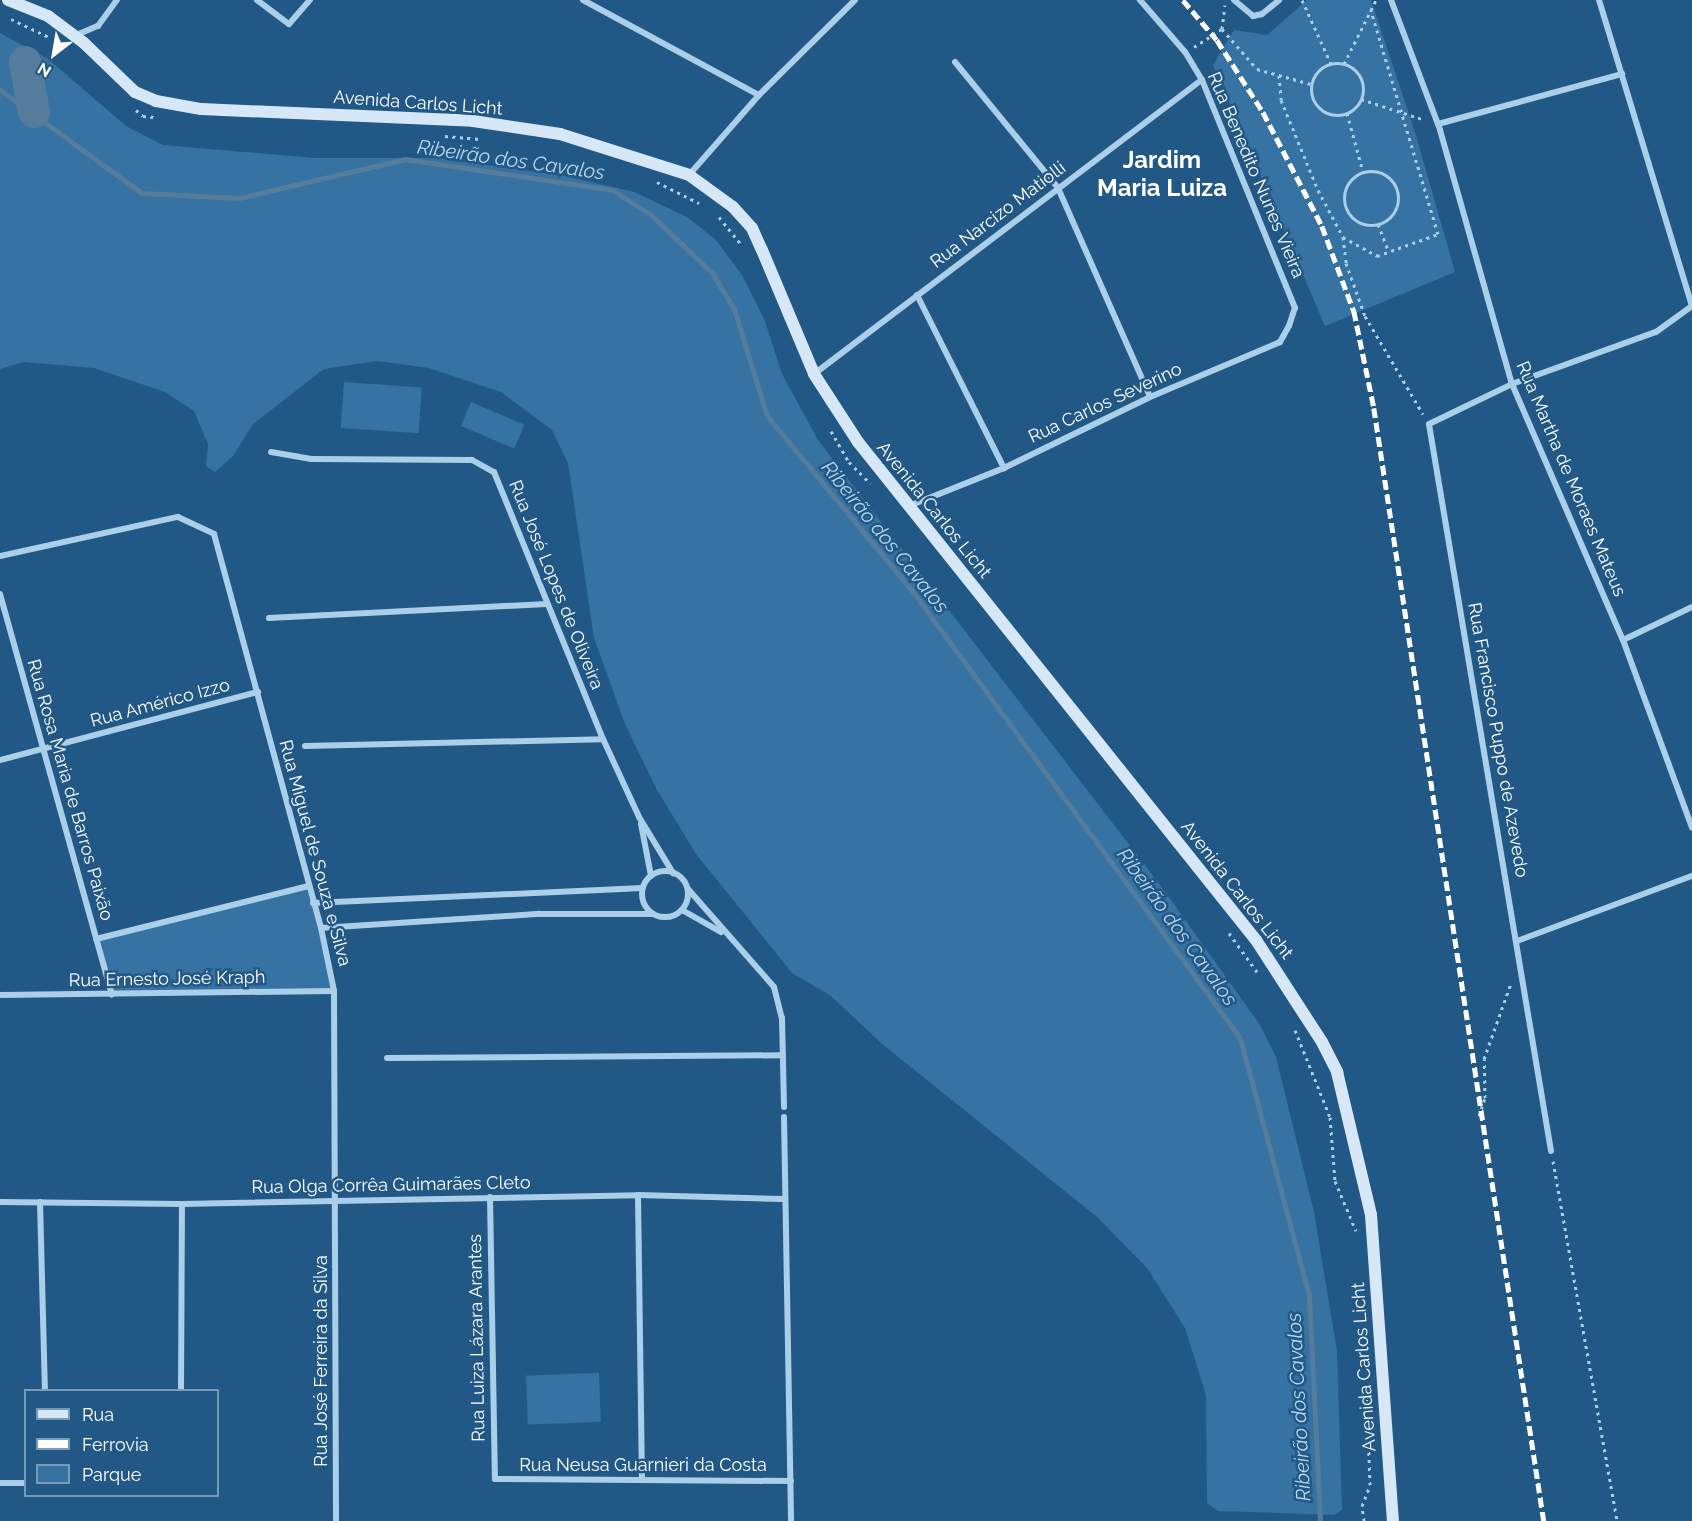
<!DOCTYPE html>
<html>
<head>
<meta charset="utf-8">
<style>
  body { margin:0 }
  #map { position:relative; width:1692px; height:1521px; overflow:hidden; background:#225885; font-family:Raleway,sans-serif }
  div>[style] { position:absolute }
  .green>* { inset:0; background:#3672a2; transform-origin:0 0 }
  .stream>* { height:5px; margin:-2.5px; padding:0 2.5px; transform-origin:2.5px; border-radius:2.5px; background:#557c9b }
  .river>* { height:32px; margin:-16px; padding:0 16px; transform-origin:16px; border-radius:16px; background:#557c9b }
  .path>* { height:3px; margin-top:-1.5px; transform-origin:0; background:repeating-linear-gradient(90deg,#abcee9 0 3px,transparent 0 7.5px) }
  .path>.ring { margin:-1.5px; padding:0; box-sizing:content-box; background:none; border:3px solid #abcee9; border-radius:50% }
  .minor>* { height:6px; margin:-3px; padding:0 3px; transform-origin:3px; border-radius:3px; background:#abcee9 }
  .minor>.ring { margin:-3px; padding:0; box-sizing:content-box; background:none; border:6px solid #abcee9; border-radius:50% }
  .secondary>* { height:12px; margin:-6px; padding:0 6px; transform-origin:6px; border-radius:6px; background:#d6e8f7 }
  .rail>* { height:4.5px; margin-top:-2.25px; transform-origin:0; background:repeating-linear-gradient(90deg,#fff 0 10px,transparent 0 14.5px) }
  span { translate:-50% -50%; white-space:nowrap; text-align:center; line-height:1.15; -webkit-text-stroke:5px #225885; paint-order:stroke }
  .street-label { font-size:18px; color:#fff }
  .water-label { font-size:20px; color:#b7d7f0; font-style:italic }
  .district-label { font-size:24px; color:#fff; font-weight:700 }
  .legend { position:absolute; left:24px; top:1389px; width:195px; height:108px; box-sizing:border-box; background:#225885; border:2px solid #7a9bb6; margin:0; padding:8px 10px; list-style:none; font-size:18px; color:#fff }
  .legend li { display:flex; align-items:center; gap:12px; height:30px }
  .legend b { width:30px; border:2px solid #7a9bb6 }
  .north { position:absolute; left:24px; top:24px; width:60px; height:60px; -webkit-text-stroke:4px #225885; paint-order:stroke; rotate:211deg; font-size:16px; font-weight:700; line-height:24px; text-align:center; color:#fff }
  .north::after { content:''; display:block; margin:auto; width:21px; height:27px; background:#fff; clip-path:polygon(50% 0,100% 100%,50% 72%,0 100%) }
</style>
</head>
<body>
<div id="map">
  <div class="green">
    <div style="clip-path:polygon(1307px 0,1371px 0,1415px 132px,1455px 272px,1325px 326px,1213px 65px,1234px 30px,1267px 35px)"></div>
    <div style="clip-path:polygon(0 33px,47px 58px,126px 126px,163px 145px,315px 158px,437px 158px,565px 176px,634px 192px,687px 217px,716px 240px,742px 275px,765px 321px,782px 374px,818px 440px,1161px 886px,1260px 1025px,1276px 1057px,1314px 1212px,1337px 1352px,1342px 1510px,1334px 1515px,1218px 1511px,1207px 1503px,1206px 1395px,1185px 1328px,1147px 1268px,1097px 1217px,881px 1043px,831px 996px,792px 973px,696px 854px,657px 790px,625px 724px,594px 638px,568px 463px,552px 430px,501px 392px,429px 368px,377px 361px,324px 369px,253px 424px,233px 456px,215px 472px,206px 466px,208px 444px,194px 411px,165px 392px,94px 368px,23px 362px,0 369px)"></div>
    <div style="left:344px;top:382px;width:78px;height:46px;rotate:4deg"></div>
    <div style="left:471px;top:402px;width:58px;height:26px;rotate:23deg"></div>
    <div style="clip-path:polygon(308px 886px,334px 991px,112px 995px,96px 939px)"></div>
    <div style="left:599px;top:1373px;width:49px;height:73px;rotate:88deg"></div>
  </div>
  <div class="stream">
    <div style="left:0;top:90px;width:175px;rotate:36deg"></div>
    <div style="left:142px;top:193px;width:97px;rotate:3deg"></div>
    <div style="left:239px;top:198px;width:171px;rotate:-13.2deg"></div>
    <div style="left:405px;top:159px;width:209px;rotate:8.5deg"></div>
    <div style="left:612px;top:190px;width:45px;rotate:32.3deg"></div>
    <div style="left:650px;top:214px;width:86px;rotate:43.6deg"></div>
    <div style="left:712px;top:273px;width:42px;rotate:58.6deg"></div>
    <div style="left:734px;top:309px;width:112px;rotate:72.9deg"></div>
    <div style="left:767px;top:416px;width:224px;rotate:50.3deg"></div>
    <div style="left:910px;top:588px;width:558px;rotate:53.75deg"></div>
    <div style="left:1240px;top:1038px;width:266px;rotate:75deg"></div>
    <div style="left:1309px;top:1295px;width:226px;rotate:87.2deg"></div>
  </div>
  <div class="river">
    <div style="left:25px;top:62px;width:51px;rotate:79.8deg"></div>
  </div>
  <div class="path">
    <div style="left:1302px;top:0;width:70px;rotate:65.6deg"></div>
    <div style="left:11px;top:19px;width:44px;rotate:25.4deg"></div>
    <div style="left:1222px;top:29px;width:24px;rotate:-83deg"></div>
    <div style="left:1194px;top:47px;width:33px;rotate:-33deg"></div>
    <div style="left:1222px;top:29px;width:53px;rotate:48.8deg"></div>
    <div style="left:1257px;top:69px;width:56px;rotate:15.5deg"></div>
    <div class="ring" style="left:1311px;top:63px;width:49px;height:49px"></div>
    <div style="left:1344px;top:64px;width:72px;rotate:-63.4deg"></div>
    <div style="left:1279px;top:75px;width:25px;rotate:85deg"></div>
    <div style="left:1281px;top:100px;width:97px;rotate:67.7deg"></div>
    <div style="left:1318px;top:190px;width:53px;rotate:62deg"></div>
    <div style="left:1343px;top:237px;width:39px;rotate:29deg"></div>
    <div style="left:1377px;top:256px;width:65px;rotate:-19.8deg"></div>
    <div style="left:1438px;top:234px;width:234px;rotate:-106.7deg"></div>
    <div style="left:1361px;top:99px;width:67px;rotate:18.2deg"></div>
    <div style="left:136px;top:110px;width:9px;rotate:41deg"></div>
    <div style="left:143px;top:116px;width:11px;rotate:5deg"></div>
    <div style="left:1347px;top:113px;width:61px;rotate:74.8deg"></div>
    <div style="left:445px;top:136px;width:35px;rotate:5deg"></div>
    <div class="ring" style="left:1344px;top:171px;width:51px;height:51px"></div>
    <div style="left:657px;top:182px;width:47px;rotate:26.6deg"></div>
    <div style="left:719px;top:217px;width:35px;rotate:51deg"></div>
    <div style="left:1378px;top:224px;width:30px;rotate:69deg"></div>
    <div style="left:1343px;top:237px;width:26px;rotate:83deg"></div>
    <div style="left:1346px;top:263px;width:56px;rotate:70.3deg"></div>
    <div style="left:1365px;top:316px;width:114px;rotate:59.4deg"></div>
    <div style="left:831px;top:431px;width:36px;rotate:60deg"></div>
    <div style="left:849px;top:462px;width:30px;rotate:45deg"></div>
    <div style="left:1229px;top:933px;width:48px;rotate:54.3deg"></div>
    <div style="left:1295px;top:1030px;width:94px;rotate:68.1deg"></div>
    <div style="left:1330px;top:1117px;width:64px;rotate:85.5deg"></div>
    <div style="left:1335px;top:1181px;width:54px;rotate:67.2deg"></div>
    <div style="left:1479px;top:1116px;width:19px;rotate:-72deg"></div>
    <div style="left:1485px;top:1098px;width:39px;rotate:-91deg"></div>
    <div style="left:1484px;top:1059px;width:81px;rotate:-70.4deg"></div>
    <div style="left:1553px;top:1161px;width:366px;rotate:79.9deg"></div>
    <div style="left:1364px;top:1521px;width:15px;rotate:-98deg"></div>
    <div style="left:1362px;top:1506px;width:22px;rotate:-69deg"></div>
    <div style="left:1370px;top:1485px;width:107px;rotate:-92.1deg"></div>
  </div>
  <div class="minor">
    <div style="left:257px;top:0;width:40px;rotate:37deg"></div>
    <div style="left:289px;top:24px;width:32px;rotate:-49deg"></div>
    <div style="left:583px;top:0;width:200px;rotate:28.4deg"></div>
    <div style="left:1234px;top:0;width:25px;rotate:40deg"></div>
    <div style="left:1253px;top:16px;width:9px;rotate:-13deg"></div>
    <div style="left:1262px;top:14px;width:22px;rotate:-39deg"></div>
    <div style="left:1391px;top:0;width:139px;rotate:69.3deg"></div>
    <div style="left:1440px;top:130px;width:264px;rotate:74.2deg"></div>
    <div style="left:1512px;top:384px;width:279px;rotate:66.6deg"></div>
    <div style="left:1623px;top:640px;width:200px;rotate:69.8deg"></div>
    <div style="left:1599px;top:0;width:320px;rotate:73.1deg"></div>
    <div style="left:74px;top:36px;width:26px;rotate:-23deg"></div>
    <div style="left:98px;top:26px;width:32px;rotate:-54deg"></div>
    <div style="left:955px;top:62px;width:163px;rotate:50.7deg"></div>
    <div style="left:1058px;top:188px;width:228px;rotate:66.2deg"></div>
    <div style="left:1438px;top:124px;width:191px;rotate:-15.2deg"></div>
    <div style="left:689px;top:175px;width:106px;rotate:-48.8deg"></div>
    <div style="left:759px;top:95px;width:135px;rotate:-44.7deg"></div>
    <div style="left:917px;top:295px;width:194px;rotate:63.3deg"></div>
    <div style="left:814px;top:374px;width:487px;rotate:-37.2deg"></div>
    <div style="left:271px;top:452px;width:41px;rotate:9.9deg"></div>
    <div style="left:311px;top:459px;width:161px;rotate:0.4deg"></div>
    <div style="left:472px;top:460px;width:25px;rotate:29deg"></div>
    <div style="left:494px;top:472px;width:288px;rotate:67.8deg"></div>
    <div style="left:603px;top:739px;width:86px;rotate:65.2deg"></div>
    <div style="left:639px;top:817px;width:66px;rotate:58.7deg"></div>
    <div style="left:909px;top:506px;width:102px;rotate:-21.8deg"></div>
    <div style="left:1004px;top:468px;width:162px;rotate:-25.9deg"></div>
    <div style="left:1150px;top:397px;width:141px;rotate:-22.9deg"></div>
    <div style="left:1280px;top:342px;width:18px;rotate:-61deg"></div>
    <div style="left:1289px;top:326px;width:19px;rotate:-72deg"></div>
    <div style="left:1295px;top:308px;width:246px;rotate:-112.2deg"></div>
    <div style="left:1202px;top:80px;width:33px;rotate:-121deg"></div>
    <div style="left:1185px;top:52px;width:69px;rotate:-130.9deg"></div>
    <div style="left:0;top:556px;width:182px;rotate:-12.4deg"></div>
    <div style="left:178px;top:517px;width:40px;rotate:25deg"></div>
    <div style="left:214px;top:534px;width:408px;rotate:74.8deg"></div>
    <div style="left:321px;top:928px;width:64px;rotate:78.3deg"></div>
    <div style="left:334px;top:991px;width:530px;rotate:89.78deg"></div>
    <div style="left:0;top:594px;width:416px;rotate:74.4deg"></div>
    <div style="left:269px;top:618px;width:278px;rotate:-2.9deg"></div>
    <div style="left:1623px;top:640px;width:76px;rotate:-25.6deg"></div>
    <div style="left:305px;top:746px;width:298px;rotate:-1.3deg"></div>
    <div style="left:0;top:760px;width:267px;rotate:-14.8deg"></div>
    <div style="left:641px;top:824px;width:53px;rotate:79.1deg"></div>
    <div class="ring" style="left:642px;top:871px;width:40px;height:40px"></div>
    <div style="left:688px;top:889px;width:130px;rotate:48.7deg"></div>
    <div style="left:774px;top:987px;width:32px;rotate:76deg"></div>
    <div style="left:782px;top:1018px;width:89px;rotate:88.7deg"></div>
    <div style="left:313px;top:903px;width:330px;rotate:-2.6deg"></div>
    <div style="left:682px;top:910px;width:45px;rotate:29.4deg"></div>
    <div style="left:321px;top:928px;width:219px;rotate:-3.7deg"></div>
    <div style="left:540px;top:914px;width:113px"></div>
    <div style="left:96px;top:939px;width:219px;rotate:-14deg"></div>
    <div style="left:1517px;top:941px;width:187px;rotate:-20.4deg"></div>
    <div style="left:0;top:995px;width:334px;rotate:-0.7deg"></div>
    <div style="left:387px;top:1058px;width:396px;rotate:-0.4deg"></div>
    <div style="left:784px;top:1117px;width:404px;rotate:89deg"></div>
    <div style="left:1551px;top:1151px;width:737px;rotate:-99.53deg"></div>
    <div style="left:1429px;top:424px;width:92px;rotate:-25.7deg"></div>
    <div style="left:1512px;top:384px;width:153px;rotate:-19.9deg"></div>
    <div style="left:1656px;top:332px;width:44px;rotate:-35.8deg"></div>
    <div style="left:638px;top:1195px;width:285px;rotate:89.2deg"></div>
    <div style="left:490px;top:1197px;width:282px;rotate:89deg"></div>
    <div style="left:495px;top:1479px;width:296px;rotate:0.4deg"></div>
    <div style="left:0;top:1202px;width:182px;rotate:0.6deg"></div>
    <div style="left:182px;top:1204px;width:456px;rotate:-1.1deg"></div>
    <div style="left:638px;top:1195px;width:145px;rotate:1.6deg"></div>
    <div style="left:40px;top:1202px;width:188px;rotate:88.5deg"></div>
    <div style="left:181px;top:1390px;width:186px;rotate:-89.7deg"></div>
    <div style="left:0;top:1483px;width:26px"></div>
  </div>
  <div class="secondary">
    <div style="left:8px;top:0;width:43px;rotate:21.8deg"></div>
    <div style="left:48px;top:16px;width:45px;rotate:36.9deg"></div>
    <div style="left:84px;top:43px;width:71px;rotate:43.9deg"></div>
    <div style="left:135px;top:92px;width:23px;rotate:23deg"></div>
    <div style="left:156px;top:101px;width:46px;rotate:10.1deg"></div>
    <div style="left:201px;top:109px;width:272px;rotate:2.5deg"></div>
    <div style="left:473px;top:121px;width:88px;rotate:8.5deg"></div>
    <div style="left:560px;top:134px;width:135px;rotate:17.6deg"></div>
    <div style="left:689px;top:175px;width:54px;rotate:36deg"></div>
    <div style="left:733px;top:207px;width:28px;rotate:48deg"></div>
    <div style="left:752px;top:228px;width:24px;rotate:66deg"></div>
    <div style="left:762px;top:250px;width:134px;rotate:67.2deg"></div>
    <div style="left:814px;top:374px;width:81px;rotate:57.1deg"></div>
    <div style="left:858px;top:442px;width:638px;rotate:51.37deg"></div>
    <div style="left:1256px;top:940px;width:121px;rotate:57.1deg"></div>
    <div style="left:1322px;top:1042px;width:34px;rotate:63deg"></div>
    <div style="left:1337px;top:1072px;width:147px;rotate:76.6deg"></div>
    <div style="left:1371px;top:1215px;width:307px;rotate:85.9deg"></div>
  </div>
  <div class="rail">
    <div style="left:1183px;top:0;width:52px;rotate:49.6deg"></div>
    <div style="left:1217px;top:40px;width:85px;rotate:57.4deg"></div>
    <div style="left:1263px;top:112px;width:128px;rotate:62.6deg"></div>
    <div style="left:1322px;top:226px;width:91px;rotate:69.4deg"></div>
    <div style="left:1354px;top:311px;width:99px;rotate:78.3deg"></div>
    <div style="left:1374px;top:408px;width:1126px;rotate:81.32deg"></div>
  </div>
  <div class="street-label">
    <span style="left:418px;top:103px;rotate:4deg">Avenida Carlos Licht</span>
    <span style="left:1256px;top:175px;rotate:67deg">Rua Benedito Nunes Vieira</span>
    <span style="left:998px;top:215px;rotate:-37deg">Rua Narcizo Matiolli</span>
    <span style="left:1105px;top:403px;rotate:-25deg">Rua Carlos Severino</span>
    <span style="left:1571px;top:479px;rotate:67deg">Rua Martha de Moraes Mateus</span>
    <span style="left:934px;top:510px;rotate:51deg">Avenida Carlos Licht</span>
    <span style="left:556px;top:585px;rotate:68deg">Rua José Lopes de Oliveira</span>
    <span style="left:160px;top:703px;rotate:-15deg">Rua Américo Izzo</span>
    <span style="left:1498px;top:740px;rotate:80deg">Rua Francisco Puppo de Azevedo</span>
    <span style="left:70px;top:790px;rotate:74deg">Rua Rosa Maria de Barros Paixão</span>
    <span style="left:315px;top:853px;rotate:75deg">Rua Miguel de Souza e Silva</span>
    <span style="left:1237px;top:890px;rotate:52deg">Avenida Carlos Licht</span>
    <span style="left:167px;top:979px;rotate:-1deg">Rua Ernesto José Kraph</span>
    <span style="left:391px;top:1185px;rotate:-1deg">Rua Olga Corrêa Guimarães Cleto</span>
    <span style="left:477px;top:1338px;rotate:-91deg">Rua Luiza Lázara Arantes</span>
    <span style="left:321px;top:1361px;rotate:-90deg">Rua José Ferreira da Silva</span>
    <span style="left:1364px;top:1367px;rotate:-94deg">Avenida Carlos Licht</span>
    <span style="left:643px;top:1465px">Rua Neusa Guarnieri da Costa</span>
  </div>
  <div class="water-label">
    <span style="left:511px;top:160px;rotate:8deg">Ribeirão dos Cavalos</span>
    <span style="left:885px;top:537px;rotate:51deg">Ribeirão dos Cavalos</span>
    <span style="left:1177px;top:927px;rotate:54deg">Ribeirão dos Cavalos</span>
    <span style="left:1299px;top:1407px;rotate:-93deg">Ribeirão dos Cavalos</span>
  </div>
  <div class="district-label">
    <span style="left:1162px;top:174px">Jardim<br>Maria Luiza</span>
  </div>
  <ul class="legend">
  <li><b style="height:8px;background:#d6e8f7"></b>Rua</li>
  <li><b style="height:8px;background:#fff"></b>Ferrovia</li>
  <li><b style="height:16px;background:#3672a2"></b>Parque</li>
  </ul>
  <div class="north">N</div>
</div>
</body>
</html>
